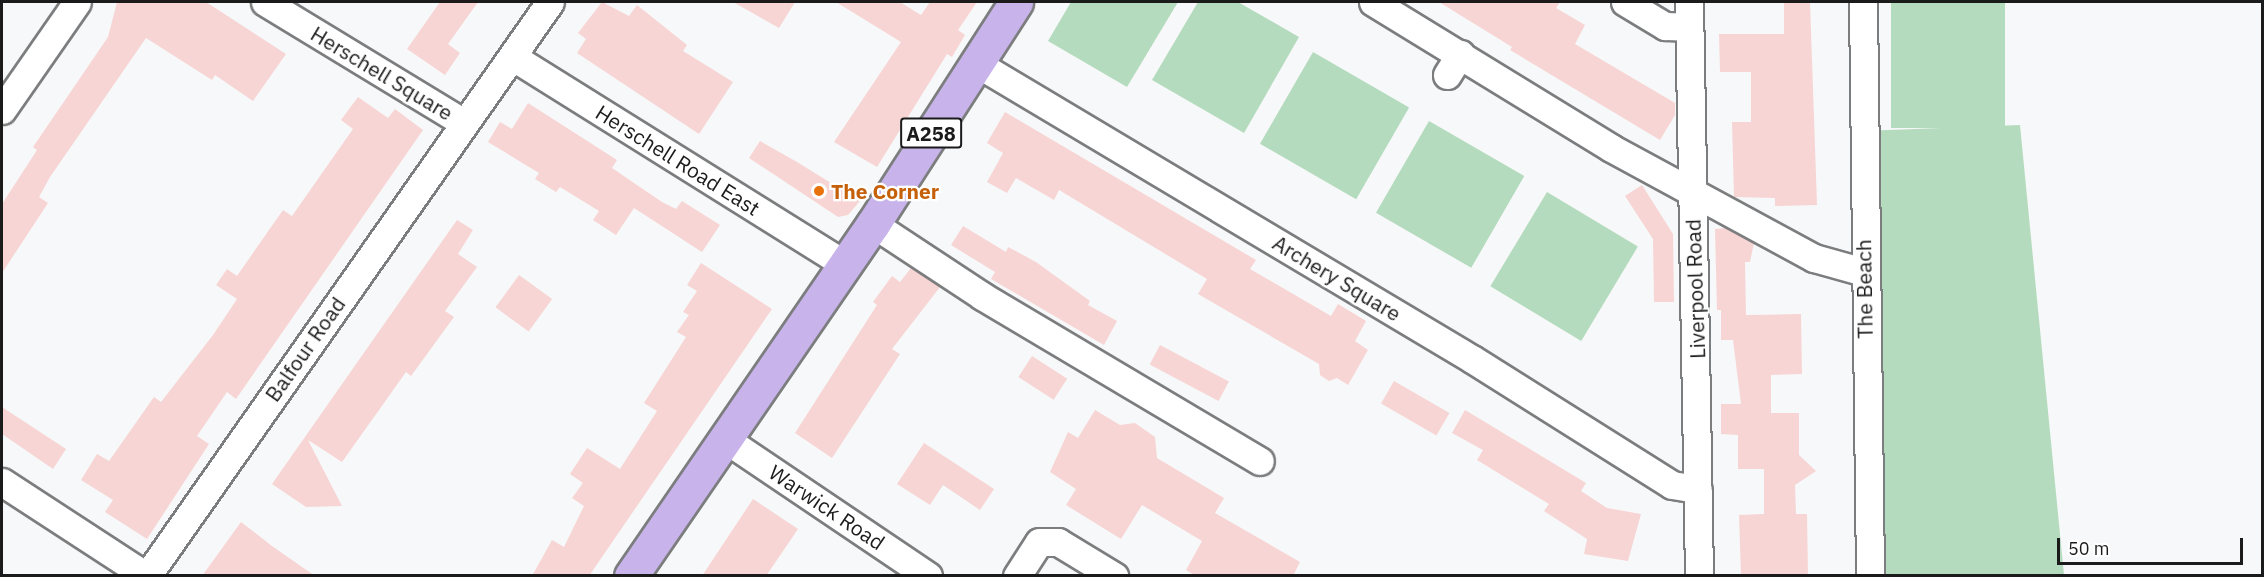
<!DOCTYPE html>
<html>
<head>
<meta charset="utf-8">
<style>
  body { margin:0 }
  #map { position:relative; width:2264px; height:577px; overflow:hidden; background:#f7f8f9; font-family:"IBM Plex Sans",sans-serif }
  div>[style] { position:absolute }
  .green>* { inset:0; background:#b5dbbe; transform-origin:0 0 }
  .building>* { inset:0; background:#f7d5d4; transform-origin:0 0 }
  .roads { filter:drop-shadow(2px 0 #7c7d7e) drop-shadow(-2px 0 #7c7d7e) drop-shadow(0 2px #7c7d7e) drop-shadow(0 -2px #7c7d7e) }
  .minor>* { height:27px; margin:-13.5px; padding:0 13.5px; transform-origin:13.5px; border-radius:13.5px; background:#fff }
  .major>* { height:33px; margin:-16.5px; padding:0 16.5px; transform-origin:16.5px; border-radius:16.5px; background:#c8b4eb }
  .dots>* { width:16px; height:16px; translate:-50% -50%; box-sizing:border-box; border:3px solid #fff; border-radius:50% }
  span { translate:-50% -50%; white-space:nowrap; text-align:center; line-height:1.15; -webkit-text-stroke:4.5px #fff; paint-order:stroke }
  .shield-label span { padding:2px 4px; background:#fff; border:2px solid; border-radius:4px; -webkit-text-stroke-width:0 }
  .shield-label { font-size:20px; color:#1b1b1c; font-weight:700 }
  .street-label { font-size:21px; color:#1b1b1c }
  .food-label { font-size:21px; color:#c56008; font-weight:700 }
  .left { translate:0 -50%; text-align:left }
  .frame { position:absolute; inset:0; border:3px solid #1b1b1c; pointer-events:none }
  .scale { position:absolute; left:2057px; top:538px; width:186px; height:27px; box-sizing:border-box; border:3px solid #1b1b1c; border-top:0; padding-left:8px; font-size:18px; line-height:21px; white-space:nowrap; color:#1b1b1c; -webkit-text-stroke:4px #fff; paint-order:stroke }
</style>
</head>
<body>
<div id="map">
  <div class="green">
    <div style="clip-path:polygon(1071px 2px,1178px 2px,1127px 87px,1048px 41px)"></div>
    <div style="clip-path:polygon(1198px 2px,1238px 2px,1299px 37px,1244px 133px,1152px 80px)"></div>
    <div style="left:1891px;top:2px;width:114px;height:126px"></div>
    <div style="left:1313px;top:52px;width:111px;height:106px;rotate:30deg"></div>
    <div style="left:1429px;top:121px;width:110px;height:106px;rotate:30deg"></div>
    <div style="clip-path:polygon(2020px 125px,2064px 575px,1870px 575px,1862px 131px)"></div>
    <div style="left:1547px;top:192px;width:106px;height:110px;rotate:31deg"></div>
  </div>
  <div class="building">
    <div style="clip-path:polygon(117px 2px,206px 2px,286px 54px,253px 101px,215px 75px,212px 80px,146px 38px,50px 177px,39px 197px,48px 203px,2px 273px,2px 204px,37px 150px,33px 147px,108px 37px)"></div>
    <div style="clip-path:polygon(440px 2px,478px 2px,448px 44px,460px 53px,445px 75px,407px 49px)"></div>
    <div style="clip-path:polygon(602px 2px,629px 16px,637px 5px,687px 45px,683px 51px,733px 82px,699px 134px,577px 53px,586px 39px,578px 33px)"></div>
    <div style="clip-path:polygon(733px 2px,795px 2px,779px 28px)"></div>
    <div style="clip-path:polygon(836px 2px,900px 2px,921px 15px,930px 2px,977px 2px,958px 30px,965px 35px,952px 57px,947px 54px,877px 167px,834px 142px,901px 42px)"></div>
    <div style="clip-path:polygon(1439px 2px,1560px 2px,1556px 8px,1585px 25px,1575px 44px,1675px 103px,1675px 115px,1660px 140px,1510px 50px,1512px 47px)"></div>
    <div style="clip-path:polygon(1784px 2px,1810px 2px,1817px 205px,1775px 206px,1775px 198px,1734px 197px,1732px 122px,1751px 122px,1751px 72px,1720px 72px,1719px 34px,1784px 34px)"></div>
    <div style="clip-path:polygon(358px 97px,388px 118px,395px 109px,423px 130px,236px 399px,227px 392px,197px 436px,209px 444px,147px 539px,105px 512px,113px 500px,81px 480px,97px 454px,109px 461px,154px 397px,161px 402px,213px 335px,237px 299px,216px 285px,227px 269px,237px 276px,283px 210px,292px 216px,353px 129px,341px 120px)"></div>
    <div style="clip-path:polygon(528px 103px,617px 160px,612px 168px,662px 202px,676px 209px,682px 201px,720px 225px,702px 252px,634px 208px,616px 235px,593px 220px,599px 211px,560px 187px,556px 192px,535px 179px,539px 173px,488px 142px,500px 122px,512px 129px)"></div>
    <div style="clip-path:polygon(1005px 112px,1256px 260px,1250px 269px,1331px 316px,1338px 304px,1366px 321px,1355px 341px,1368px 350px,1348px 385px,1337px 378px,1329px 381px,1320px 375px,1319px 364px,1198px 294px,1207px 279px,1059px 190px,1054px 200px,1016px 178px,1007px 193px,987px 182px,1003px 153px,987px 143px)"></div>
    <div style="clip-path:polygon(760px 141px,797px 162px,860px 201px,848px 215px,838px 217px,749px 158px)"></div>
    <div style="clip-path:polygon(1642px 185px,1673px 234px,1674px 302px,1654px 302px,1653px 239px,1625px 196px)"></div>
    <div style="clip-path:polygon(457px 220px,473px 230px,458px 254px,477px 267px,445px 311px,454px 317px,411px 376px,406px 372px,342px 462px,308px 440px,342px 506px,306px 507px,272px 484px)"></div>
    <div style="clip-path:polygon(963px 226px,1006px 252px,1008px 247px,1036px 262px,1090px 301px,1088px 305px,1117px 321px,1104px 345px,991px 279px,995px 272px,951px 245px)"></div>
    <div style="clip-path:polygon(1726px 228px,1754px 243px,1750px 262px,1745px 262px,1746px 315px,1801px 314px,1802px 374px,1771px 375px,1771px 413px,1799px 413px,1799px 455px,1816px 471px,1795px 485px,1796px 514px,1807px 514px,1808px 576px,1741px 576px,1739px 515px,1764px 514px,1764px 469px,1738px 469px,1738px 435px,1721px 434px,1721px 404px,1741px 404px,1733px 340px,1721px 340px,1721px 310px,1717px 310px,1715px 229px)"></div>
    <div style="clip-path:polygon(701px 263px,772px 309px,589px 576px,532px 576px,552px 540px,564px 547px,584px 506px,572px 498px,583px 483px,570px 474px,587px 448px,620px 469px,657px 411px,644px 403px,686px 337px,677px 332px,689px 315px,683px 312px,697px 291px,687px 285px)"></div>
    <div style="clip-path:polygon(911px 268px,940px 287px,892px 349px,900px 354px,832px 458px,795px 433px,877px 305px,873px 302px,892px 276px,900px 282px)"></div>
    <div style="left:519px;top:275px;width:41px;height:40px;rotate:36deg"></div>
    <div style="left:1160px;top:345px;width:78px;height:22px;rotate:28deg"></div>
    <div style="left:1032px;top:356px;width:42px;height:25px;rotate:33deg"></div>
    <div style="left:1394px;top:381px;width:64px;height:26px;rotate:30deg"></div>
    <div style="clip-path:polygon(2px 407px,66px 449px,53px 469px,2px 434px)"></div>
    <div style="clip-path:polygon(1095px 410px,1120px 425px,1135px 423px,1155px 437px,1157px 458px,1224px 498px,1215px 513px,1300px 562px,1293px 576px,1196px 576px,1186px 570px,1202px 541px,1142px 505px,1121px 539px,1066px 505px,1076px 489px,1050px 472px,1068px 432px,1078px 438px)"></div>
    <div style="clip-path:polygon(1465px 410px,1586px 483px,1581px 491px,1607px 508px,1641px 514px,1628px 561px,1584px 554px,1587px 539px,1544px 511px,1549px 504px,1477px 460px,1483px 450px,1452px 433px)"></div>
    <div style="clip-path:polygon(924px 443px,994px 489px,980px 510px,943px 485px,930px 505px,897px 484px)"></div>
    <div style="clip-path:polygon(753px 499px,798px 529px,766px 576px,702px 576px)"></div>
    <div style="clip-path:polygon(241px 522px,272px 546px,315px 576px,202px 576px)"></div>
  </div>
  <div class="roads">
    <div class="minor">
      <div style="left:265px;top:2px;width:233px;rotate:31.3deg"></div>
      <div style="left:1373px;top:2px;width:279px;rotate:31.5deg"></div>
      <div style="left:1611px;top:148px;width:231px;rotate:28.5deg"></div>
      <div style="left:1814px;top:258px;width:52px;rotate:15.6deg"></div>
      <div style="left:1625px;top:2px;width:47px;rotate:31deg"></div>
      <div style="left:1665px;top:26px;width:24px;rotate:2deg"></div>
      <div style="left:1689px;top:2px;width:574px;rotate:89deg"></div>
      <div style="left:1863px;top:2px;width:574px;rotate:89.3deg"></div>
      <div style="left:513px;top:57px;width:389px;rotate:32deg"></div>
      <div style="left:976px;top:63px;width:578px;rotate:30.83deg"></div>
      <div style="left:1472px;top:359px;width:236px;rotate:32.2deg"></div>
      <div style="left:1672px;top:485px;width:26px;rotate:9deg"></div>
      <div style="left:1447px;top:75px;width:25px;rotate:-58deg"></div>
      <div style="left:2px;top:110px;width:131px;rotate:-55.2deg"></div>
      <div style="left:873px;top:224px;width:131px;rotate:33.4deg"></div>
      <div style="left:982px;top:296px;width:323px;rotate:30.7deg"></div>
      <div style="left:725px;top:439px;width:245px;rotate:34deg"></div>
      <div style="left:2px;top:482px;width:172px;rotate:33.1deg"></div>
      <div style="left:147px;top:576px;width:701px;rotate:-54.93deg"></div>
      <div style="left:1017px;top:576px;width:40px;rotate:-57.1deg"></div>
      <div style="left:1039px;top:542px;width:19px"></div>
      <div style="left:1058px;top:542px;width:66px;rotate:31.3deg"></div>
    </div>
    <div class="major">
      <div style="left:631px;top:576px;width:427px;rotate:-55.5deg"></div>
      <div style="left:873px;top:224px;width:264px;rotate:-57.2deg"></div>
    </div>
  </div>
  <div class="dots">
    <div style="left:819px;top:191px;background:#e8710a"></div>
  </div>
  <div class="shield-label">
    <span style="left:931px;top:133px">A258</span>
  </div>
  <div class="street-label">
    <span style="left:382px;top:73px;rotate:31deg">Herschell Square</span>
    <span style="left:678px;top:160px;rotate:32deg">Herschell Road East</span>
    <span style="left:1337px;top:278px;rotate:31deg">Archery Square</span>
    <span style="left:1695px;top:289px;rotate:-92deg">Liverpool Road</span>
    <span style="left:1864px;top:289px;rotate:-91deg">The Beach</span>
    <span style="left:305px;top:349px;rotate:-55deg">Balfour Road</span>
    <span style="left:827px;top:507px;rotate:34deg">Warwick Road</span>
  </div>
  <div class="food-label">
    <span class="left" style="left:831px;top:191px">The Corner</span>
  </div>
  <div class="frame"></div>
  <div class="scale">50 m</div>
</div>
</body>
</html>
